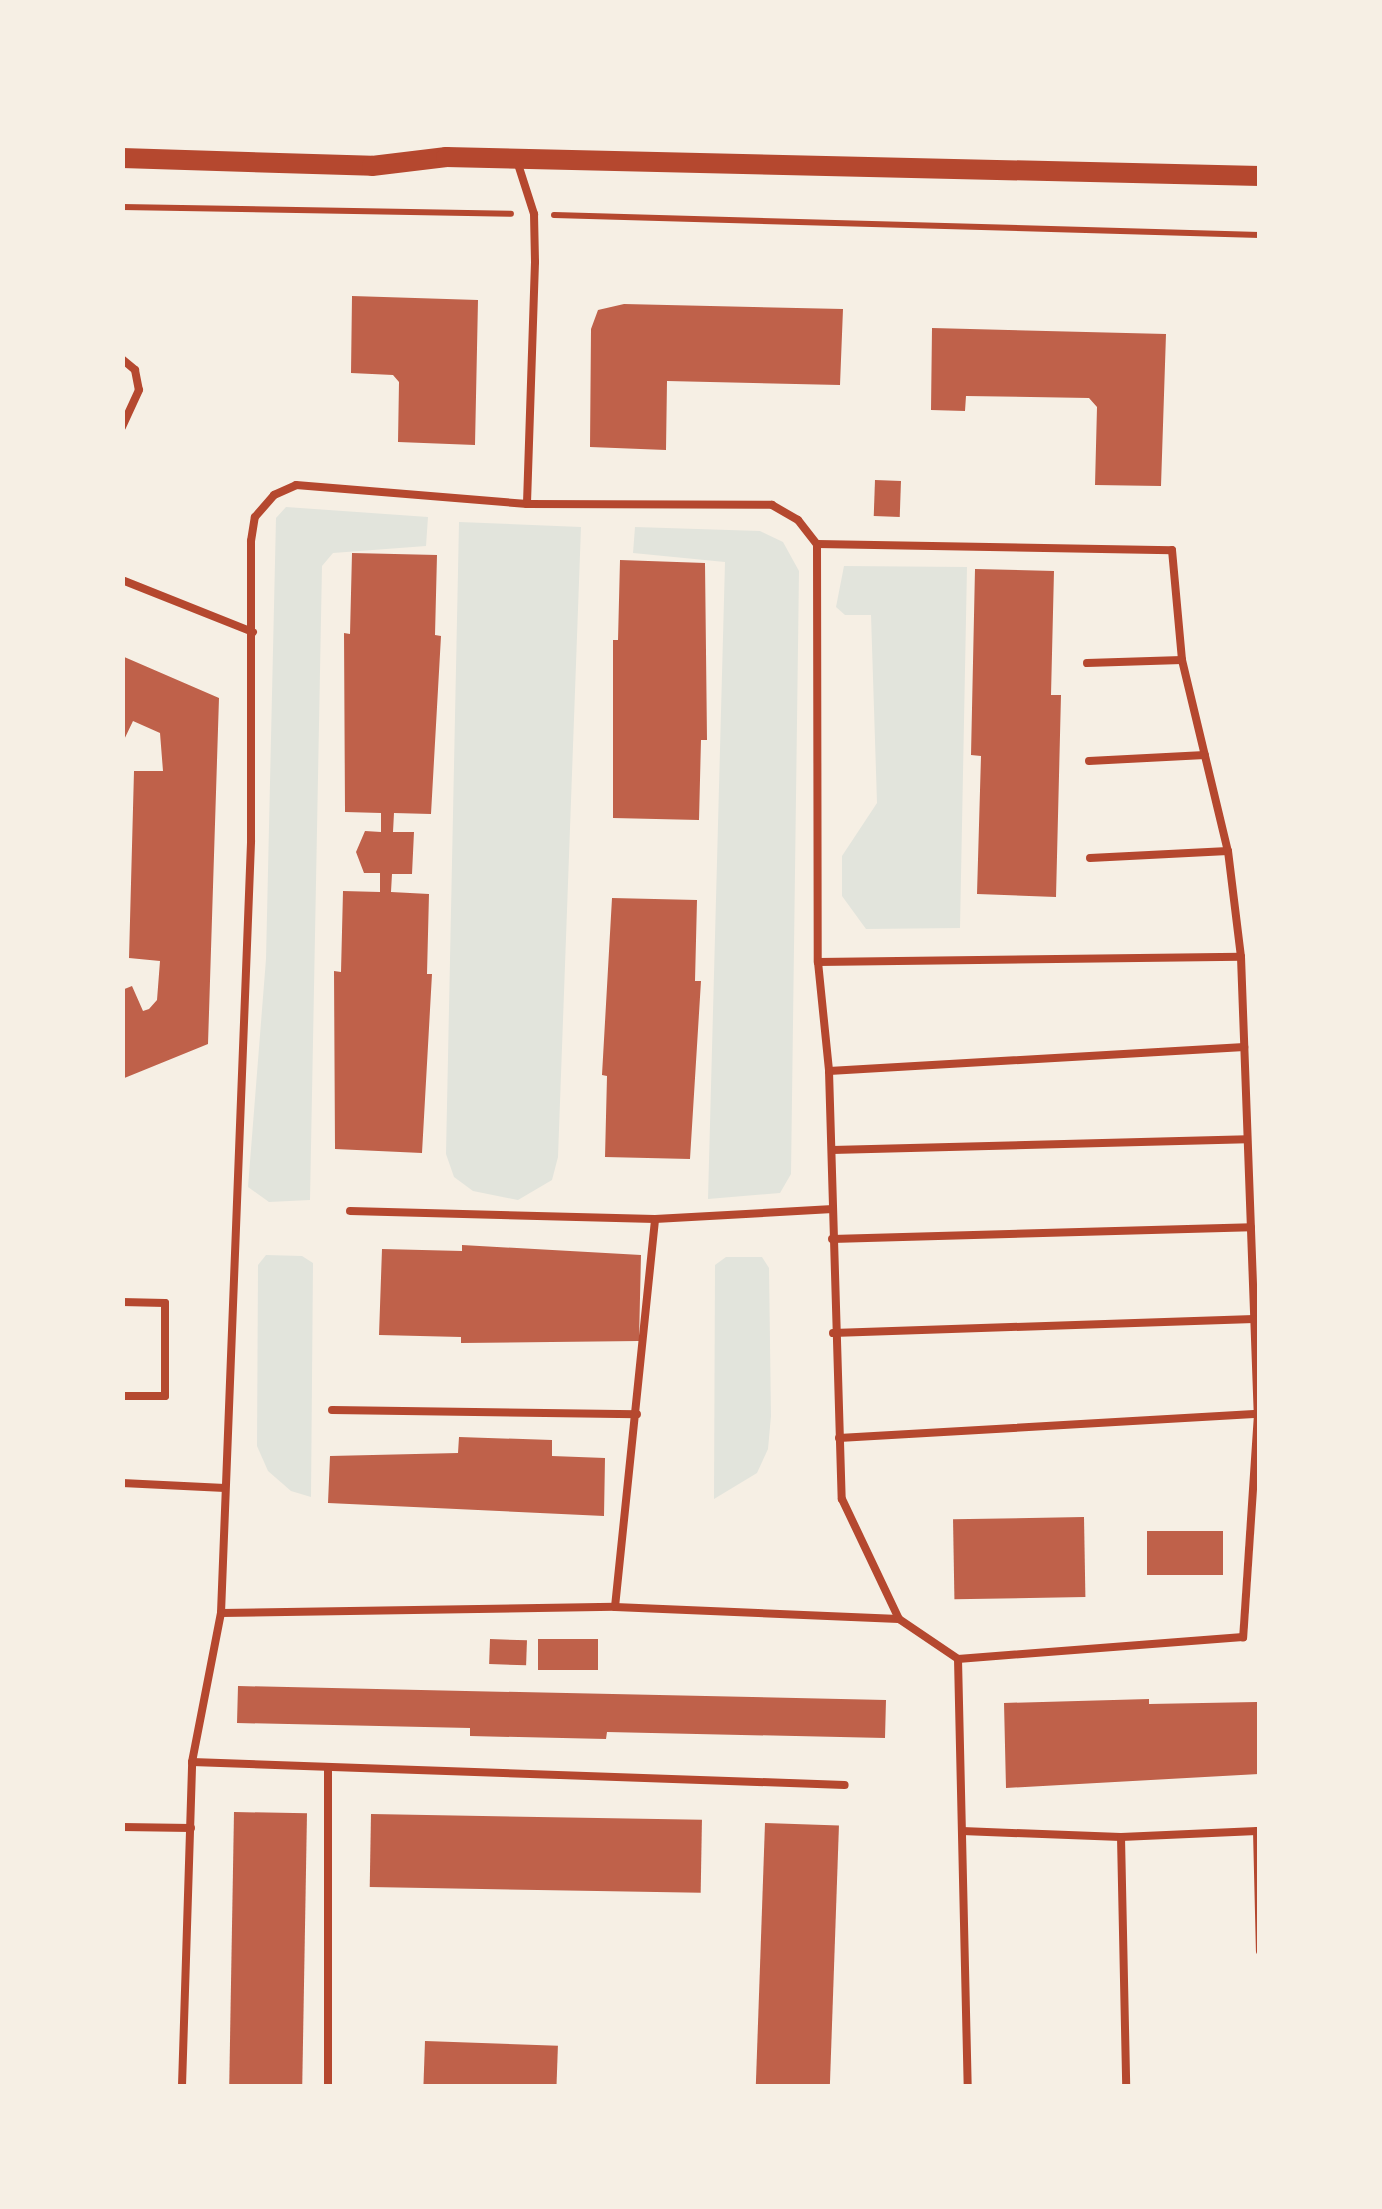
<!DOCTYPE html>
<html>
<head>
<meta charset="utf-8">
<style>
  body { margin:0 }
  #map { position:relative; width:1382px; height:2209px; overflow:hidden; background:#f6efe4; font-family:"Exo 2",sans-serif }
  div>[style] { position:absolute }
  .green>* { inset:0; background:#e2e4dc }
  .building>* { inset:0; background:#bf614a; transform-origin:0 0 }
  .path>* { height:6px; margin:-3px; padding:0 3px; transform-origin:3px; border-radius:3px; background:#b5482f }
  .service>* { height:8px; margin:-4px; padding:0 4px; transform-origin:4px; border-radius:4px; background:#b5482f }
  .secondary>* { height:20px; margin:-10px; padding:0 10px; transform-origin:10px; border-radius:10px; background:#b5482f }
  span { translate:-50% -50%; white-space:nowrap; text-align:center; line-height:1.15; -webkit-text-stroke:8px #f6efe4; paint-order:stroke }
  .frame { position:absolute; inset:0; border:125px solid #f6efe4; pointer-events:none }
</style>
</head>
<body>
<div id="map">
  <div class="green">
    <div style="clip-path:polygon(286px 507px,428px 517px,426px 546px,333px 553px,322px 566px,310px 1200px,269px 1202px,248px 1187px,266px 959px,276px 518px)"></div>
    <div style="clip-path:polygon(459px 522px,581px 527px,558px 1157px,552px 1180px,518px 1200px,473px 1191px,454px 1177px,446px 1154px)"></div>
    <div style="clip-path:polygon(635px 527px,760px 531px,783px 542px,799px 571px,791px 1174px,780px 1193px,708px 1199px,725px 562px,633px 553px)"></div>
    <div style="clip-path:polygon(844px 566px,967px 567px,960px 928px,866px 929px,842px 896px,842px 856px,877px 803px,871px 615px,845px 615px,836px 607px)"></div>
    <div style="clip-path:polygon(266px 1255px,302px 1256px,313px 1263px,311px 1497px,291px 1491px,268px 1471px,257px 1446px,258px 1265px)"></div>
    <div style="clip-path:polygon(726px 1257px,762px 1257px,769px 1268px,771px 1416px,768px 1449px,757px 1473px,714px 1499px,715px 1265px)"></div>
  </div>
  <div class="building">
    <div style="clip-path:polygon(352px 296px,478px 300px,475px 445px,398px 442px,399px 382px,393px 375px,351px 373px)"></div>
    <div style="clip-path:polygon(624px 304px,843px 309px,840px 385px,667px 381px,666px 450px,590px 447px,591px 329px,598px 310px)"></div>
    <div style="clip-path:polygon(932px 328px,1166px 334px,1161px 486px,1095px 485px,1097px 407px,1089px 398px,966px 396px,965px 411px,931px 410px)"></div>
    <div style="left:875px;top:480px;width:26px;height:36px;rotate:2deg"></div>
    <div style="clip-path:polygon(352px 553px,437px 555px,435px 635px,441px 636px,431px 814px,394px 813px,393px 832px,414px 832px,412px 874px,392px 874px,391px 892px,429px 894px,427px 974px,432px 974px,422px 1153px,335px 1149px,334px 971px,341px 972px,343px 891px,380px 892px,380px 873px,364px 873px,356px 852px,365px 831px,381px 832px,381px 813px,345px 812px,344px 633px,350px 634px)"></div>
    <div style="clip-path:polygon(620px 560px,705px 563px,707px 740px,701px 740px,699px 820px,613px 818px,613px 640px,618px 640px)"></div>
    <div style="clip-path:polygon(975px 569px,1054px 571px,1051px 695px,1061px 695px,1056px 897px,977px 894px,981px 756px,971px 755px)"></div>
    <div style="clip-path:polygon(122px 656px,219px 698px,208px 1044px,122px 1079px,122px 990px,132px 986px,143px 1011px,149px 1009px,157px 1000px,160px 961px,129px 958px,134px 771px,163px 771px,160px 733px,133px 721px,122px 744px)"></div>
    <div style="clip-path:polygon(612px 898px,697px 900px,695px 981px,701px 981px,690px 1159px,605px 1157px,607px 1076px,602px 1075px)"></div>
    <div style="clip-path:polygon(462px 1245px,641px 1255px,639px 1341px,461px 1343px,461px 1337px,379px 1335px,382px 1249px,462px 1251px)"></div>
    <div style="clip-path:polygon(459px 1437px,552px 1440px,552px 1456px,605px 1458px,604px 1516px,328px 1503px,330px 1456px,458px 1453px)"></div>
    <div style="left:1084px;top:1517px;width:80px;height:131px;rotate:89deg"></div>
    <div style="left:1223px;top:1531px;width:44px;height:76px;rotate:90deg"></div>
    <div style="left:490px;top:1639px;width:37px;height:25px;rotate:2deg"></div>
    <div style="left:538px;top:1639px;width:60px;height:31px"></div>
    <div style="clip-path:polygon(238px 1686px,886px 1700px,885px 1738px,607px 1732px,606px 1739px,470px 1736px,470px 1728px,237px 1723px)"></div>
    <div style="clip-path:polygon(1149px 1699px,1149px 1704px,1257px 1702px,1259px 1774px,1006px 1788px,1004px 1703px)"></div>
    <div style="left:234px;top:1812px;width:73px;height:274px;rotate:1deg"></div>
    <div style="left:371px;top:1814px;width:331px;height:73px;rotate:1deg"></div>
    <div style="left:765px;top:1823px;width:74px;height:263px;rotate:2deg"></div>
    <div style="left:425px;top:2041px;width:133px;height:45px;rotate:2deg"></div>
  </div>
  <div class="path">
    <div style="left:122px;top:207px;width:389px;rotate:1deg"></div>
    <div style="left:554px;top:215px;width:706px;rotate:1.62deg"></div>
  </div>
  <div class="service">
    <div style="left:517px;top:161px;width:56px;rotate:72.2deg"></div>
    <div style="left:534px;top:214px;width:48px;rotate:88.8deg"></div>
    <div style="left:535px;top:262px;width:242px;rotate:91.9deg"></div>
    <div style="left:122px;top:359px;width:17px;rotate:40deg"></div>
    <div style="left:135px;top:370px;width:20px;rotate:79deg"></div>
    <div style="left:139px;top:390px;width:41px;rotate:114.7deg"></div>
    <div style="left:817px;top:544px;width:355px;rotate:1deg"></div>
    <div style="left:1172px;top:550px;width:110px;rotate:84.8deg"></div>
    <div style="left:1182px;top:660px;width:196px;rotate:76.5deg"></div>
    <div style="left:1228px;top:851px;width:107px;rotate:83deg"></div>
    <div style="left:1241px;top:957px;width:457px;rotate:87.9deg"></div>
    <div style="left:1258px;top:1414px;width:224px;rotate:93.8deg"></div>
    <div style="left:1243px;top:1637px;width:286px;rotate:175.6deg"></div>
    <div style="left:122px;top:580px;width:141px;rotate:21.7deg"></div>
    <div style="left:1087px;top:663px;width:95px;rotate:-1.8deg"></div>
    <div style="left:1089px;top:761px;width:116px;rotate:-3deg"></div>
    <div style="left:1090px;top:858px;width:138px;rotate:-2.9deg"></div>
    <div style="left:818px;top:962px;width:423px;rotate:-0.7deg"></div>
    <div style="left:829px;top:1071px;width:416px;rotate:-3.3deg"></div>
    <div style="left:832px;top:1150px;width:415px;rotate:-1.5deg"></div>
    <div style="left:350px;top:1211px;width:305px;rotate:1.5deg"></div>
    <div style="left:832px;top:1239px;width:419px;rotate:-1.6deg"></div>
    <div style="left:122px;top:1302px;width:43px;rotate:1.3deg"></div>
    <div style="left:165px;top:1303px;width:93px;rotate:90deg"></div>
    <div style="left:165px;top:1396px;width:43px;rotate:180deg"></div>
    <div style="left:833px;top:1333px;width:421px;rotate:-1.9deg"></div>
    <div style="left:332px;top:1410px;width:305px;rotate:0.8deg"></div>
    <div style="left:839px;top:1438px;width:420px;rotate:-3.3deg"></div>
    <div style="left:122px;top:1483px;width:103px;rotate:2.8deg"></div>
    <div style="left:615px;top:1607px;width:390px;rotate:-84.1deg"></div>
    <div style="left:655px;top:1219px;width:178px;rotate:-3.2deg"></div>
    <div style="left:221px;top:1613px;width:394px;rotate:-0.9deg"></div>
    <div style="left:615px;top:1607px;width:284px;rotate:2.4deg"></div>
    <div style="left:192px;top:1762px;width:653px;rotate:2.02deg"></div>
    <div style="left:328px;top:1767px;width:319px;rotate:90deg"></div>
    <div style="left:122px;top:1827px;width:69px;rotate:0.8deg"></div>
    <div style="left:962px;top:1831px;width:159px;rotate:2.2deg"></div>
    <div style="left:1121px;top:1837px;width:136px;rotate:-2.5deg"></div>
    <div style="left:1257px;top:1831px;width:120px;rotate:88.6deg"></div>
    <div style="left:1121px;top:1837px;width:249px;rotate:88.8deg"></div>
    <div style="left:182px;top:2086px;width:324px;rotate:-88.2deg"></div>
    <div style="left:192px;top:1762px;width:152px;rotate:-79deg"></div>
    <div style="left:221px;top:1613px;width:773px;rotate:-87.77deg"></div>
    <div style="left:251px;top:841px;width:300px;rotate:-90deg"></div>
    <div style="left:251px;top:541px;width:24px;rotate:-81deg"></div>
    <div style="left:255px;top:517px;width:29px;rotate:-49deg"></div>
    <div style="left:274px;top:495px;width:24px;rotate:-24deg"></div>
    <div style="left:296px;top:485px;width:232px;rotate:4.7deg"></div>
    <div style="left:527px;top:504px;width:245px;rotate:0.2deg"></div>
    <div style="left:772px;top:505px;width:30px;rotate:30deg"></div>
    <div style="left:798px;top:520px;width:31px;rotate:52deg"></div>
    <div style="left:817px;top:544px;width:418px;rotate:89.9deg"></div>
    <div style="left:818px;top:962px;width:110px;rotate:84.2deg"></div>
    <div style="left:829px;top:1071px;width:428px;rotate:88.3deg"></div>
    <div style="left:842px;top:1499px;width:133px;rotate:64.6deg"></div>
    <div style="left:899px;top:1619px;width:71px;rotate:34.1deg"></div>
    <div style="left:958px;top:1659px;width:427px;rotate:88.7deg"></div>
  </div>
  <div class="secondary">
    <div style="left:122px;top:158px;width:250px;rotate:1.8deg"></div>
    <div style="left:372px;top:166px;width:75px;rotate:-6.9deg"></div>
    <div style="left:446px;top:157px;width:814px;rotate:1.34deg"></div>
  </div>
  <div class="frame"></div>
</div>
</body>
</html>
